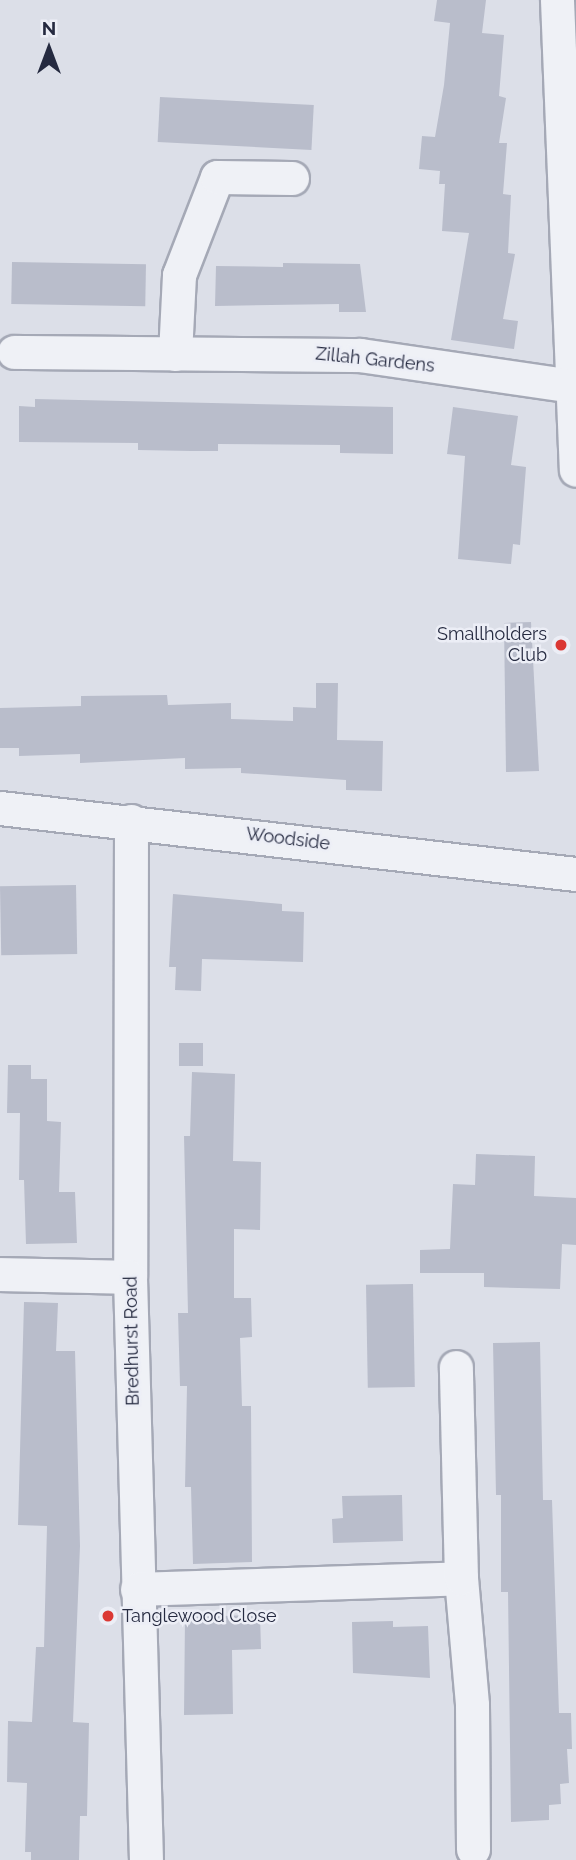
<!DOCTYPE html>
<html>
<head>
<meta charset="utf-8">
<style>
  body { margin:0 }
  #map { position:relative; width:576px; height:1860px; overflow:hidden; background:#dcdfe8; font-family:Raleway,sans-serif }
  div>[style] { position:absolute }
  .building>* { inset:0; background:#b9bdcb; transform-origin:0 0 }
  .roads { filter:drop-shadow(2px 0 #a5a9b6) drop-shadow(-2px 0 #a5a9b6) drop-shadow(0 2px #a5a9b6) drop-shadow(0 -2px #a5a9b6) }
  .street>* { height:33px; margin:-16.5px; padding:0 16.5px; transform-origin:16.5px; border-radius:16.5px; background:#eff1f6 }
  .dots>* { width:19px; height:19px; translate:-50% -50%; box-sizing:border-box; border:4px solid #eceef6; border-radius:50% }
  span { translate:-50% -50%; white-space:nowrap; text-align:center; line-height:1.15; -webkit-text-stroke:5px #eceef6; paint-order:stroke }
  .street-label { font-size:18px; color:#252a40 }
  .poi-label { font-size:18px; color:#252a40 }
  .right { translate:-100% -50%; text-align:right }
  .left { translate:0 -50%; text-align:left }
  .north { position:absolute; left:14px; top:14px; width:70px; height:70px; -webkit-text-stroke:5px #eceef6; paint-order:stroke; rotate:0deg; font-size:19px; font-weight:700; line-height:28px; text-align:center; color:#252a40 }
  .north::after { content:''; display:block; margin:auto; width:24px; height:32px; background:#252a40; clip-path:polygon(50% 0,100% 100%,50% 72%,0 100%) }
</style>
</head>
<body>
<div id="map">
  <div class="building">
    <div style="clip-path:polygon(437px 0,486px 0,482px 33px,504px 35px,499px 96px,506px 98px,499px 143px,507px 143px,503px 194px,511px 195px,508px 253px,515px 254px,503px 319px,518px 321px,514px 349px,451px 340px,469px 233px,442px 231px,445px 184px,439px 184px,440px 171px,419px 169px,422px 136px,435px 137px,444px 85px,450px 23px,434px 21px)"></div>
    <div style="left:160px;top:97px;width:154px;height:45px;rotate:3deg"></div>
    <div style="left:12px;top:262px;width:134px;height:42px;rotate:1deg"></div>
    <div style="clip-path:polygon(283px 263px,360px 264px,366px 312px,339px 312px,339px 304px,215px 306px,216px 266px,283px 267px)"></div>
    <div style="clip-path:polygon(35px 399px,393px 407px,393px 454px,340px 453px,340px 445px,218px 444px,218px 451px,191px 451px,138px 450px,138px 443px,19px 442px,19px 406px,35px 407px)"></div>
    <div style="clip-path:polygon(453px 407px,518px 416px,511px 465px,526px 467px,520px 545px,513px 544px,511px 564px,458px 559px,465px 456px,447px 454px)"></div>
    <div style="clip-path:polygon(531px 622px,539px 771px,506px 772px,504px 623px)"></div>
    <div style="clip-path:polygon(316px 683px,338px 683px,337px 740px,383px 741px,382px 791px,346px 790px,346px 780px,241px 773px,241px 768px,185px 769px,185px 758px,80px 763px,80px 754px,19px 756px,19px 748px,0 748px,0 708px,81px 706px,81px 696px,167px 695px,168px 705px,231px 703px,231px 719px,293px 721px,293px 707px,316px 708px)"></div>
    <div style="left:76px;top:885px;width:69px;height:76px;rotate:89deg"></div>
    <div style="clip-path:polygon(173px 894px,282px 904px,282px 911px,304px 912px,303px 962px,202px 959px,201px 991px,175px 990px,176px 967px,169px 967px)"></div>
    <div style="left:179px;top:1043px;width:24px;height:23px"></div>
    <div style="clip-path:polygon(8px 1065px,31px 1065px,31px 1079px,47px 1079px,47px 1121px,61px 1122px,59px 1192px,75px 1192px,77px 1243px,26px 1244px,24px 1180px,19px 1180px,20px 1113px,7px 1113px)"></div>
    <div style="clip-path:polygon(192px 1072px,235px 1074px,233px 1161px,261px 1162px,260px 1230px,234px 1229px,234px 1298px,251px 1298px,252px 1337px,240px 1338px,242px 1406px,251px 1406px,252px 1562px,193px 1564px,191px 1487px,185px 1487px,187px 1386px,180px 1386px,178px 1313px,188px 1313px,184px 1136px,190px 1136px)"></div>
    <div style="clip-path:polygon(476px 1154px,535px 1156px,534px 1196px,576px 1198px,576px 1245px,562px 1244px,560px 1289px,484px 1287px,484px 1273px,420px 1273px,420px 1250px,450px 1249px,453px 1184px,475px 1185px)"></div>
    <div style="left:413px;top:1284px;width:103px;height:47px;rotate:89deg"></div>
    <div style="clip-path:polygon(24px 1302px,58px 1303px,56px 1351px,75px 1351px,80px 1546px,73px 1722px,89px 1723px,87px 1816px,80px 1816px,79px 1860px,31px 1860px,31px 1852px,25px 1852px,27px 1783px,7px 1782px,8px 1721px,32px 1722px,36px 1647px,44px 1647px,47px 1526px,18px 1525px)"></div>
    <div style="clip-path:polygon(540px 1342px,543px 1500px,552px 1500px,559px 1713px,571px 1713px,572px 1749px,567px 1749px,569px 1783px,560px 1784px,561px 1804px,549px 1805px,549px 1820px,511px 1822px,508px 1592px,501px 1592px,501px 1495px,496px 1495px,493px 1343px)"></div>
    <div style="clip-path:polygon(402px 1495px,403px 1541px,333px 1543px,332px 1519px,343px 1518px,342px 1496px)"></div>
    <div style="clip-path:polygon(260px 1615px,261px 1649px,232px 1650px,233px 1714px,184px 1715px,185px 1617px)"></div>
    <div style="clip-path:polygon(393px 1621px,393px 1627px,428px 1626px,430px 1678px,353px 1673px,352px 1622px)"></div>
  </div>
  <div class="roads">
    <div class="street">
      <div style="left:557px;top:0;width:470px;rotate:87.7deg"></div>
      <div style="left:14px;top:352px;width:346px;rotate:0.5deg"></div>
      <div style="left:360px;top:355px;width:214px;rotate:8.3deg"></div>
      <div style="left:175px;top:354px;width:79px;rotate:-87.1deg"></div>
      <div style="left:179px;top:275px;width:105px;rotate:-68.8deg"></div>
      <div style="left:217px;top:177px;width:75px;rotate:0.8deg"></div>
      <div style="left:0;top:808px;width:580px;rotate:6.54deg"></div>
      <div style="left:131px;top:821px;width:456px;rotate:90.1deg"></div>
      <div style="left:130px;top:1277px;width:583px;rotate:88.43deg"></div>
      <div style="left:0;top:1274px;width:130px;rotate:1.3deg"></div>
      <div style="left:461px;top:1578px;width:127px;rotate:85deg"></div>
      <div style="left:472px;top:1705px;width:144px;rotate:89.6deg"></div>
      <div style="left:137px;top:1589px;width:324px;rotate:-1.9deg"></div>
      <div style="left:461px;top:1578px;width:211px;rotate:-91.4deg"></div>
    </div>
  </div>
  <div class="dots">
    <div style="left:561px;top:645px;background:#db3834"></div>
    <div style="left:108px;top:1616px;background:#db3834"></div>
  </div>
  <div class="street-label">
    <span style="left:375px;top:360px;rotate:6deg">Zillah Gardens</span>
    <span style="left:288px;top:839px;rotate:7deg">Woodside</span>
    <span style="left:132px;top:1341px;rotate:-91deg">Bredhurst Road</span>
  </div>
  <div class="poi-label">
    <span class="right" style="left:547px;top:645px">Smallholders<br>Club</span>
    <span class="left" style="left:122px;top:1616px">Tanglewood Close</span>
  </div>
  <div class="north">N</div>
</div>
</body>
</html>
